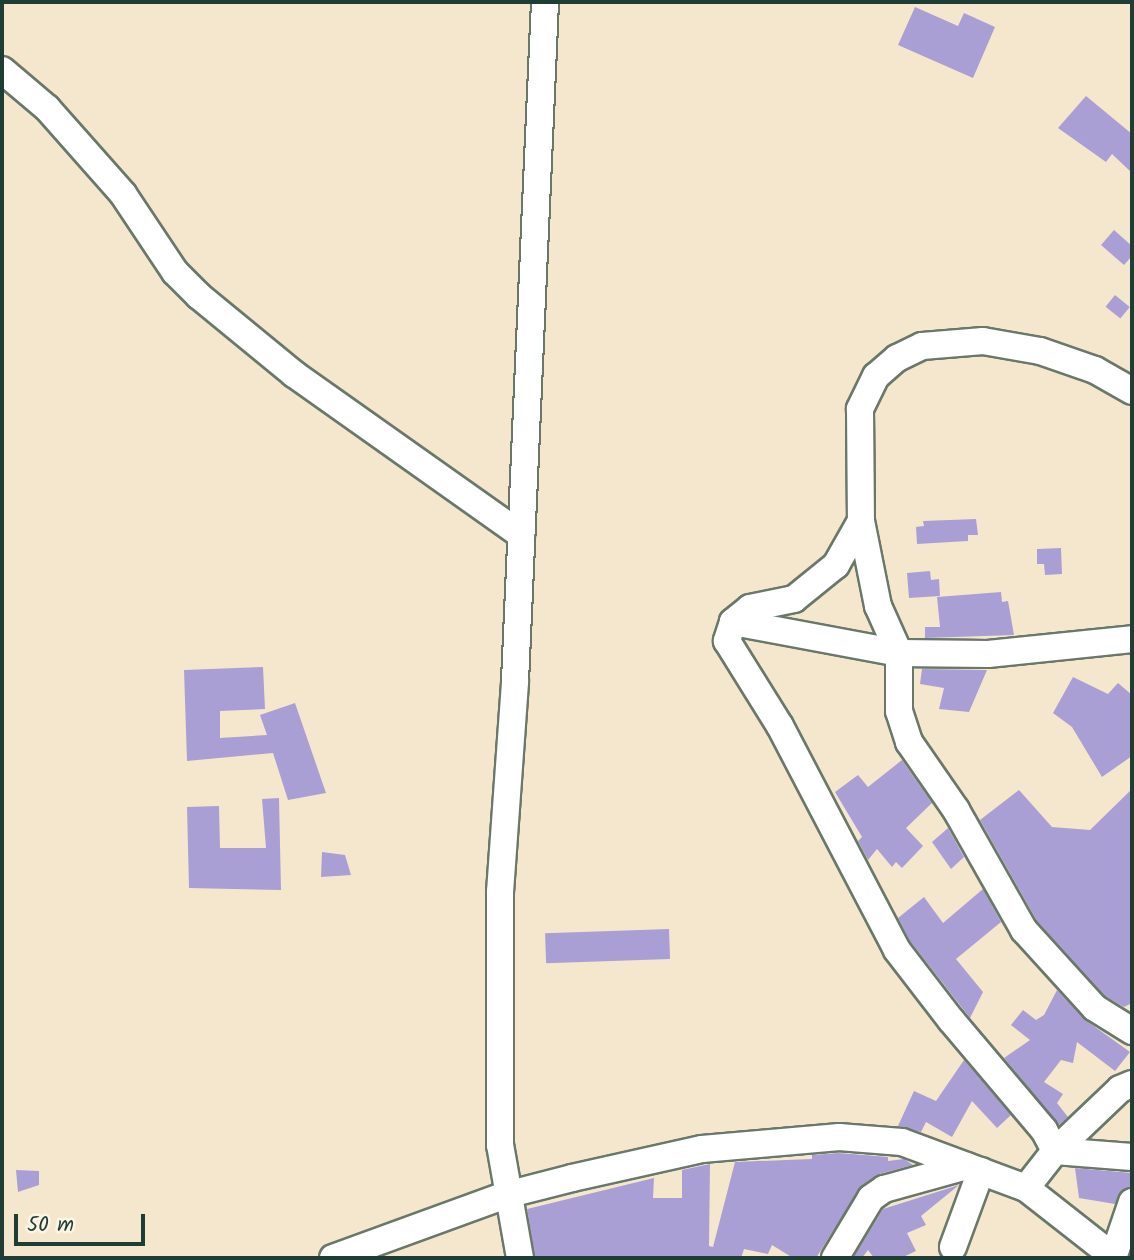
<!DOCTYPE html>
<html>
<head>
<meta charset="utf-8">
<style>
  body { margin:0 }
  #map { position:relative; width:1134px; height:1260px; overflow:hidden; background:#f5e7cd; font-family:Kalam,sans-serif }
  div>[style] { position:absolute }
  .building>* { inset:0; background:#aa9fd4; transform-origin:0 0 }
  .roads { filter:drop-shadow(2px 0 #6a786a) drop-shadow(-2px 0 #6a786a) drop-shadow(0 2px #6a786a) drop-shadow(0 -2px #6a786a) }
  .minor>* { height:26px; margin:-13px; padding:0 13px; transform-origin:13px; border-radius:13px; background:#fff }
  span { translate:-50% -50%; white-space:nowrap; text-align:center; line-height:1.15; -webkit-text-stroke:5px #fcf5e5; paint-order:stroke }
  .frame { position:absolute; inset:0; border:4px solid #1f3d34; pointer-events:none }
  .scale { position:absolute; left:14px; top:1214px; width:131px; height:32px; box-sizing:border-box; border:4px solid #1f3d34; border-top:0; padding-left:9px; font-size:21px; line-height:24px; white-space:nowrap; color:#1f3d34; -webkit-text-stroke:5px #fcf5e5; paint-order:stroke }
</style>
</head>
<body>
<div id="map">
  <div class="building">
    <div style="clip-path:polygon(915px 7px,958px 26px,964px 13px,995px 27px,973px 78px,898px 45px)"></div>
    <div style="clip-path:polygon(1086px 96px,1132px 134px,1132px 173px,1112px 154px,1106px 162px,1058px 128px)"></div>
    <div style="clip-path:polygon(1114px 230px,1132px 246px,1132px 256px,1124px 265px,1101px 245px)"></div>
    <div style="left:1115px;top:295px;width:19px;height:15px;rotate:39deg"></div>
    <div style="clip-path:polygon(976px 519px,978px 535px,968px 535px,968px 541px,917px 544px,916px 527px,924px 526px,923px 521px)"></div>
    <div style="clip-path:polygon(1061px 548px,1062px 574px,1045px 575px,1044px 564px,1037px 564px,1037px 549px)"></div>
    <div style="clip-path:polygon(930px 571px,931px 580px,939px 579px,940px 596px,909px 598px,907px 573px)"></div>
    <div style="clip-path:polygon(1001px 592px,1002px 602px,1008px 601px,1014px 635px,925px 638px,925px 627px,940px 627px,937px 597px)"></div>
    <div style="clip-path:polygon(263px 667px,265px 709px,220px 711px,220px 738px,267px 735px,260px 715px,295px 703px,326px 793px,288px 800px,273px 753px,187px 761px,184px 670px)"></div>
    <div style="clip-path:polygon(922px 669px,987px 670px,969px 712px,939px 709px,944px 688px,920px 684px)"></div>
    <div style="clip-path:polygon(1073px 677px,1108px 694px,1118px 683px,1132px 695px,1132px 756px,1102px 777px,1072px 727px,1053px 713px)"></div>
    <div style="clip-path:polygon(902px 760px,932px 803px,906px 828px,923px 846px,902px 868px,896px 862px,892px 867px,877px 849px,868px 860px,858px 841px,862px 837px,835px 792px,858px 775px,868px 787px)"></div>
    <div style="clip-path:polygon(1132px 789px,1132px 1003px,1124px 1007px,1105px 996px,1037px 921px,980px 820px,1019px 790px,1052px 827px,1090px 830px)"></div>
    <div style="clip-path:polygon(279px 798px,281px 890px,189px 888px,187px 807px,219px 806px,220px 848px,266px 848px,262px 799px)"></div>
    <div style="clip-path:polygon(948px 828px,964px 857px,951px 869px,932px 842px)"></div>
    <div style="clip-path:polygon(322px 852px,345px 855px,351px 875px,321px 877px)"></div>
    <div style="clip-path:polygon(983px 889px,1001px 922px,956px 959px,983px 992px,970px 1018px,910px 941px,898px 918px,924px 897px,943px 923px)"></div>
    <div style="left:669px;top:929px;width:30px;height:124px;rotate:88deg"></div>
    <div style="clip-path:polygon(1057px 990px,1084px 1019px,1130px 1052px,1115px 1071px,1077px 1042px,1073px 1063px,1061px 1060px,1044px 1082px,1063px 1094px,1057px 1103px,1068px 1117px,1059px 1125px,1004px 1058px,1030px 1040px,1011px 1025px,1023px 1010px,1036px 1020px,1044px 1015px)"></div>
    <div style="clip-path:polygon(964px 1060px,1011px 1115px,997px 1128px,972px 1101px,952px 1137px,926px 1122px,921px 1132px,898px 1126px,914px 1091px,936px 1101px)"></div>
    <div style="clip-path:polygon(839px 1153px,888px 1157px,888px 1161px,904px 1159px,913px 1165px,879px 1174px,862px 1185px,816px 1258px,793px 1258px,772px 1245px,768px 1254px,744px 1249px,741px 1258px,535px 1258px,527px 1209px,654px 1178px,653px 1198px,682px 1198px,682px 1170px,710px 1164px,709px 1246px,713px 1247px,735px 1162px,812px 1159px,812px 1155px)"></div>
    <div style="clip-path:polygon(1075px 1168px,1132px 1173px,1132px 1187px,1121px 1191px,1115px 1204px,1079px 1198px)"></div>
    <div style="clip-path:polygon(16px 1170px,39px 1171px,39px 1185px,18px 1192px)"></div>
    <div style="clip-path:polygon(959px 1185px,921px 1216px,926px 1225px,907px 1233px,916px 1251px,901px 1258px,874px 1258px,868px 1250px,862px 1258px,853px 1258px,883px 1209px)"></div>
  </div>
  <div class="roads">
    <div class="minor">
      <div style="left:2px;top:70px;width:59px;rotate:40.2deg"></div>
      <div style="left:47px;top:108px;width:115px;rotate:48.5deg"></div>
      <div style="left:123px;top:194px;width:94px;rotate:56.3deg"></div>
      <div style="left:175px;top:272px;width:34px;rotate:45deg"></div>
      <div style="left:199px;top:296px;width:123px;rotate:39.4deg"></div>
      <div style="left:294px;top:374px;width:278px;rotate:35.3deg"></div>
      <div style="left:1132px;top:391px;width:43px;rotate:-150.4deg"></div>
      <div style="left:1095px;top:370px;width:58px;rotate:-160.9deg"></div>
      <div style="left:1040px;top:351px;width:58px;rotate:-170deg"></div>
      <div style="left:983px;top:341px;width:61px;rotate:175.3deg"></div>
      <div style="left:922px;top:346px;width:28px;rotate:154deg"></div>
      <div style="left:897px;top:358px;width:28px;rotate:139deg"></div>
      <div style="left:876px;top:376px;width:37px;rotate:116deg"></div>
      <div style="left:860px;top:409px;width:112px;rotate:89.5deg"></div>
      <div style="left:861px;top:521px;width:51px;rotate:119.6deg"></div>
      <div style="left:836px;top:565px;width:54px;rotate:141deg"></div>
      <div style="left:794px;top:599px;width:45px;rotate:168.4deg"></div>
      <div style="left:750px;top:608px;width:22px;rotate:141deg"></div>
      <div style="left:733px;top:622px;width:20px;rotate:108deg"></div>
      <div style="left:727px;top:641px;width:100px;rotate:58.1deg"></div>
      <div style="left:780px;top:726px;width:253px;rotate:62.4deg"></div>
      <div style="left:897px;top:950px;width:88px;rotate:52.4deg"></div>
      <div style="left:951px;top:1020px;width:144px;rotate:49.8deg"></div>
      <div style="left:1044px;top:1130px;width:24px;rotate:62deg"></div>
      <div style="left:1055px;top:1151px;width:77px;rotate:4.5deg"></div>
      <div style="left:861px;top:521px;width:87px;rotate:78.7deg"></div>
      <div style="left:878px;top:606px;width:51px;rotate:65.9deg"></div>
      <div style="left:899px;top:653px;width:58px;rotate:90deg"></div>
      <div style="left:899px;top:711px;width:33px;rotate:72deg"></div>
      <div style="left:909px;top:742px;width:83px;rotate:55.3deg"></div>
      <div style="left:956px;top:810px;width:138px;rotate:60.5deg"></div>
      <div style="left:1024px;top:930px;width:105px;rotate:47.7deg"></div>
      <div style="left:1095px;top:1008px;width:44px;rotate:31.9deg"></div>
      <div style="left:733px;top:622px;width:169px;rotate:10.6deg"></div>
      <div style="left:899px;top:653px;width:89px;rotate:0.6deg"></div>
      <div style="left:988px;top:654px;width:145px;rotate:-5.9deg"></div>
      <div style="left:1026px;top:1188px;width:47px;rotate:-51.9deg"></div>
      <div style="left:1055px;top:1151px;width:90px;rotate:-43.6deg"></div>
      <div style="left:1120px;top:1089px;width:13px;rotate:-23deg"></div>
      <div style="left:953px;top:1247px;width:81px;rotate:-69.8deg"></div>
      <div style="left:333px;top:1258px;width:184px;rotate:-20deg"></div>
      <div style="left:506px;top:1195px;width:68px;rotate:-14.4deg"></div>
      <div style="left:572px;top:1178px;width:133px;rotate:-12.6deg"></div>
      <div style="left:702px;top:1149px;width:138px;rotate:-5deg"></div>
      <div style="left:839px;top:1137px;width:63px;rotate:4.5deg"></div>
      <div style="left:902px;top:1142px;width:132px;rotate:20.4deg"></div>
      <div style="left:1026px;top:1188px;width:112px;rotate:38.1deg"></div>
      <div style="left:520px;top:1258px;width:115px;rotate:-100deg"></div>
      <div style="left:500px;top:1145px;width:253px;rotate:-90deg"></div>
      <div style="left:500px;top:892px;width:212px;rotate:-85.9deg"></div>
      <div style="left:515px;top:681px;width:680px;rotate:-87.47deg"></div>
      <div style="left:835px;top:1258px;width:70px;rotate:-59deg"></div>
      <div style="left:871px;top:1198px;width:16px;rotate:-35deg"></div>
      <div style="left:884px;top:1189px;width:86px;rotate:-15.5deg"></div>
      <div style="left:1113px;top:1258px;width:59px;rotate:-71.3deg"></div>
    </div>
  </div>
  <div class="frame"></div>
  <div class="scale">50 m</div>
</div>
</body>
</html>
